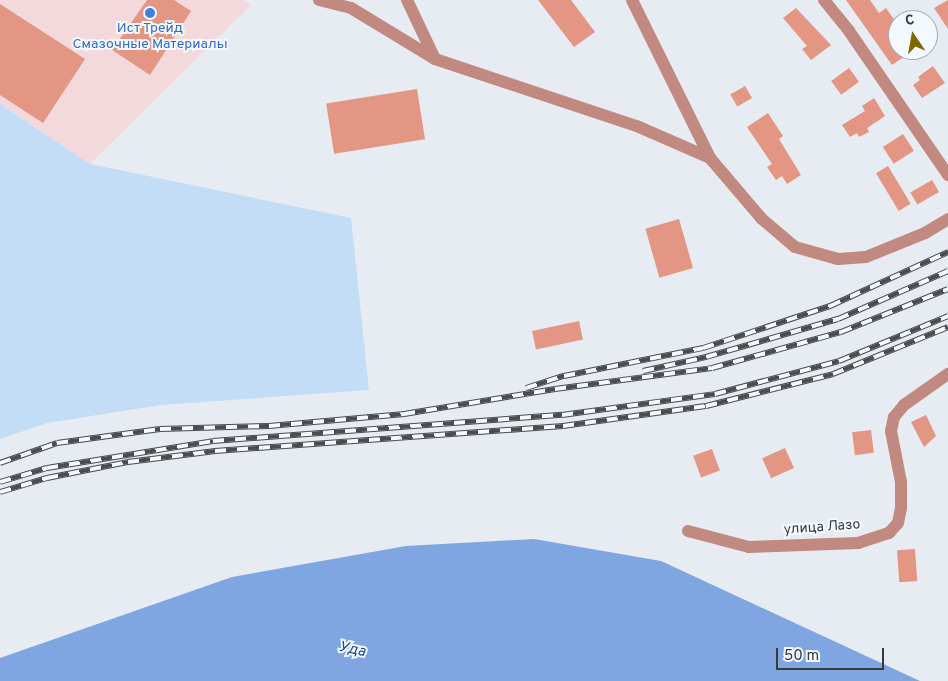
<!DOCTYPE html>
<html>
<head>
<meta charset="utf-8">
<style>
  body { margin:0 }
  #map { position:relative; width:948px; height:681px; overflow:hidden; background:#e6ecf1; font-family:Overpass,sans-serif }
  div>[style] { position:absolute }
  .industrial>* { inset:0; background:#f4d9dc }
  .green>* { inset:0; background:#c3ddf6 }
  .water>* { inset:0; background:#7fa6e1 }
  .building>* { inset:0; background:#e29683; transform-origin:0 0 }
  .minor>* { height:12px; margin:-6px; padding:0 6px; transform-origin:6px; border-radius:6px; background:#c1897f }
  .rail>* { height:5.5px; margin-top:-2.75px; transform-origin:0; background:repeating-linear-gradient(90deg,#f3f9fe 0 11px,#4a4c4e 0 22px); box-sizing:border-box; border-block:1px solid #4a4c4e }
  .dots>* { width:14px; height:14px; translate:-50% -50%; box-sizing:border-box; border:2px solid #f3f9fe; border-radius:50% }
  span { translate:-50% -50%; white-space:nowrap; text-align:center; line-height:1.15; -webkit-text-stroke:4px #f3f9fe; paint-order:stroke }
  .shop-label { font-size:14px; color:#366cbe }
  .street-label { font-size:14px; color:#37393b }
  .water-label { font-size:15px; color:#1a498f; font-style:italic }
  .north { position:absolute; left:888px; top:10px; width:50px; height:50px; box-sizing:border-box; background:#f3f9fe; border:1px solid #a8acb0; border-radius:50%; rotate:348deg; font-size:14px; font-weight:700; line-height:20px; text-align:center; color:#37393b }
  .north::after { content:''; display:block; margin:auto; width:18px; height:22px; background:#7f6700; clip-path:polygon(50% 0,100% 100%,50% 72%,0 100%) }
  .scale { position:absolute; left:776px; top:648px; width:108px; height:22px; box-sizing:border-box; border:2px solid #37393b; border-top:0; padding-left:6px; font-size:15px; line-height:18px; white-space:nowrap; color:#37393b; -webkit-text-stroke:4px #f3f9fe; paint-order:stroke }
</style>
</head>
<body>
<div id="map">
  <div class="industrial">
    <div style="clip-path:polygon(0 0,244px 0,251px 5px,90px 164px,0 104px)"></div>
  </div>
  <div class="green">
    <div style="clip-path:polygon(0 104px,90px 164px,351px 218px,369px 390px,161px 405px,47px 423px,0 439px)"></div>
  </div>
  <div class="water">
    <div style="clip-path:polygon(534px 539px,661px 561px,920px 681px,0 681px,0 658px,232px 577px,406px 546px)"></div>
  </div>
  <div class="building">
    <div style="clip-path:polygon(147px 0,174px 0,191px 11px,150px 75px,112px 50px)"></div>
    <div style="clip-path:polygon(538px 0,571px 0,595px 32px,574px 47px)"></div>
    <div style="clip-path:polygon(846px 0,870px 0,879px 13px,886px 8px,898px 25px,898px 50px,914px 50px,892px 65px)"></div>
    <div style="clip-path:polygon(948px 0,948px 29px,934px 8px)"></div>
    <div style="clip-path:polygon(0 4px,85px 59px,43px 123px,0 95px)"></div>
    <div style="clip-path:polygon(796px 8px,831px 45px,811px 60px,802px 49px,807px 46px,783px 18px)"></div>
    <div style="clip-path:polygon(933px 66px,945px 83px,922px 98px,913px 85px,920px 80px,918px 77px)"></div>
    <div style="left:849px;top:68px;width:17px;height:22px;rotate:54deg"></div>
    <div style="left:745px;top:86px;width:14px;height:17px;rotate:60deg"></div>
    <div style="left:417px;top:89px;width:51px;height:92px;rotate:81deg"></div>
    <div style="clip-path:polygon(874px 98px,885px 116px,867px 128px,869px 132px,859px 137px,857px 133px,850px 137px,842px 125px,865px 111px,862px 106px)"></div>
    <div style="clip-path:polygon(768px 113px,783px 136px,779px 139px,801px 175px,787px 184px,782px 176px,776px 180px,767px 167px,772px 164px,747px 127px)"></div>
    <div style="left:903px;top:134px;width:20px;height:24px;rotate:57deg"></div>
    <div style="left:888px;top:166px;width:44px;height:14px;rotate:59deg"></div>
    <div style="left:932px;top:180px;width:14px;height:25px;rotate:60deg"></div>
    <div style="left:679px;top:219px;width:51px;height:35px;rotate:74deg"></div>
    <div style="left:579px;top:321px;width:19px;height:48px;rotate:78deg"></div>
    <div style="clip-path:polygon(926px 415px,936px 436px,924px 447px,911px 422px)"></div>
    <div style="left:871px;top:430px;width:23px;height:19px;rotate:83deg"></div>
    <div style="left:785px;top:448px;width:22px;height:25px;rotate:66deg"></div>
    <div style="left:712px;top:449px;width:23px;height:20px;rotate:70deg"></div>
    <div style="left:915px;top:549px;width:32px;height:18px;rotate:86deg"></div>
  </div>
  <div class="minor">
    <div style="left:319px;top:0;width:33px;rotate:14deg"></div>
    <div style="left:351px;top:8px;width:98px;rotate:31.3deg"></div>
    <div style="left:407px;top:0;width:65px;rotate:64.6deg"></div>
    <div style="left:435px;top:59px;width:215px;rotate:18.4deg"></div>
    <div style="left:639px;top:127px;width:77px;rotate:23.6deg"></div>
    <div style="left:632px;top:0;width:176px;rotate:63.7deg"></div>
    <div style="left:710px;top:158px;width:80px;rotate:49.6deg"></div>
    <div style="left:762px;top:219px;width:43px;rotate:40.3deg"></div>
    <div style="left:795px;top:247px;width:45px;rotate:15.6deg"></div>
    <div style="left:838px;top:259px;width:28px;rotate:-4deg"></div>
    <div style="left:866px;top:257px;width:64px;rotate:-22.1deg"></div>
    <div style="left:925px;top:233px;width:27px;rotate:-31deg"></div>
    <div style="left:824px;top:0;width:40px;rotate:51deg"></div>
    <div style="left:849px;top:31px;width:175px;rotate:55.5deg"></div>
    <div style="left:688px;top:531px;width:63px;rotate:14.7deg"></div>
    <div style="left:749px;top:547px;width:109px;rotate:-2.1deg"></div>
    <div style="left:858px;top:543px;width:33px;rotate:-18deg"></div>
    <div style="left:889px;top:533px;width:13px;rotate:-48deg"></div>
    <div style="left:898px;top:523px;width:15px;rotate:-79deg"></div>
    <div style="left:901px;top:508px;width:26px;rotate:-90deg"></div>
    <div style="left:901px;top:482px;width:52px;rotate:-101.1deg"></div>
    <div style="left:891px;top:431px;width:14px;rotate:-78deg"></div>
    <div style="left:894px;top:417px;width:16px;rotate:-50deg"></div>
    <div style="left:904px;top:405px;width:54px;rotate:-35.2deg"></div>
  </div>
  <div class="rail">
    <div style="left:643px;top:371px;width:65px;rotate:-12.5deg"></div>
    <div style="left:706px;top:357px;width:137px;rotate:-16.1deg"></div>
    <div style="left:838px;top:319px;width:120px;rotate:-23.6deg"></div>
    <div style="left:526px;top:388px;width:40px;rotate:-18deg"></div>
    <div style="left:564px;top:376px;width:142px;rotate:-11.4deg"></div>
    <div style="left:703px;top:348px;width:134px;rotate:-18.3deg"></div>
    <div style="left:830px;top:306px;width:130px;rotate:-24.6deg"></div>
    <div style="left:0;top:463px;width:60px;rotate:-19.3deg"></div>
    <div style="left:57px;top:443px;width:104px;rotate:-7.7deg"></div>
    <div style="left:160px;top:429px;width:109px;rotate:-1.6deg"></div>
    <div style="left:269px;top:426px;width:136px;rotate:-5.1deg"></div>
    <div style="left:404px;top:414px;width:153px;rotate:-9.4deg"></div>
    <div style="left:555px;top:389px;width:158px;rotate:-7.6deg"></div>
    <div style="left:712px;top:368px;width:134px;rotate:-15.6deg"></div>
    <div style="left:841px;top:332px;width:115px;rotate:-21.9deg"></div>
    <div style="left:0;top:482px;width:49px;rotate:-16.6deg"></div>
    <div style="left:47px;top:468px;width:168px;rotate:-9.2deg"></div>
    <div style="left:213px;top:441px;width:350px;rotate:-4.3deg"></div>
    <div style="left:562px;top:415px;width:154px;rotate:-7.8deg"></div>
    <div style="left:715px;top:394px;width:128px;rotate:-14.9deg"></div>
    <div style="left:839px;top:361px;width:118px;rotate:-22.4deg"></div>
    <div style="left:0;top:492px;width:49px;rotate:-16.6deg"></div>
    <div style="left:47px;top:478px;width:83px;rotate:-11.2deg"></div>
    <div style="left:128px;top:462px;width:88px;rotate:-7.2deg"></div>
    <div style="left:215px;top:451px;width:349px;rotate:-4.1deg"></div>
    <div style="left:563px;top:426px;width:144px;rotate:-8deg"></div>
    <div style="left:706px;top:406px;width:131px;rotate:-14.1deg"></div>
    <div style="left:833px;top:374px;width:124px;rotate:-22.2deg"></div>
  </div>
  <div class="dots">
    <div style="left:150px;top:13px;background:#3f7fe0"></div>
  </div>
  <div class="shop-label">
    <span style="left:150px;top:37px">Ист Трейд<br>Смазочные Материалы</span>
  </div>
  <div class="street-label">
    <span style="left:822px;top:528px;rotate:-4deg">улица Лазо</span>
  </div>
  <div class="water-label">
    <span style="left:352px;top:650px;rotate:12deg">Уда</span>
  </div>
  <div class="north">С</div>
  <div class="scale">50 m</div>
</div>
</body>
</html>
